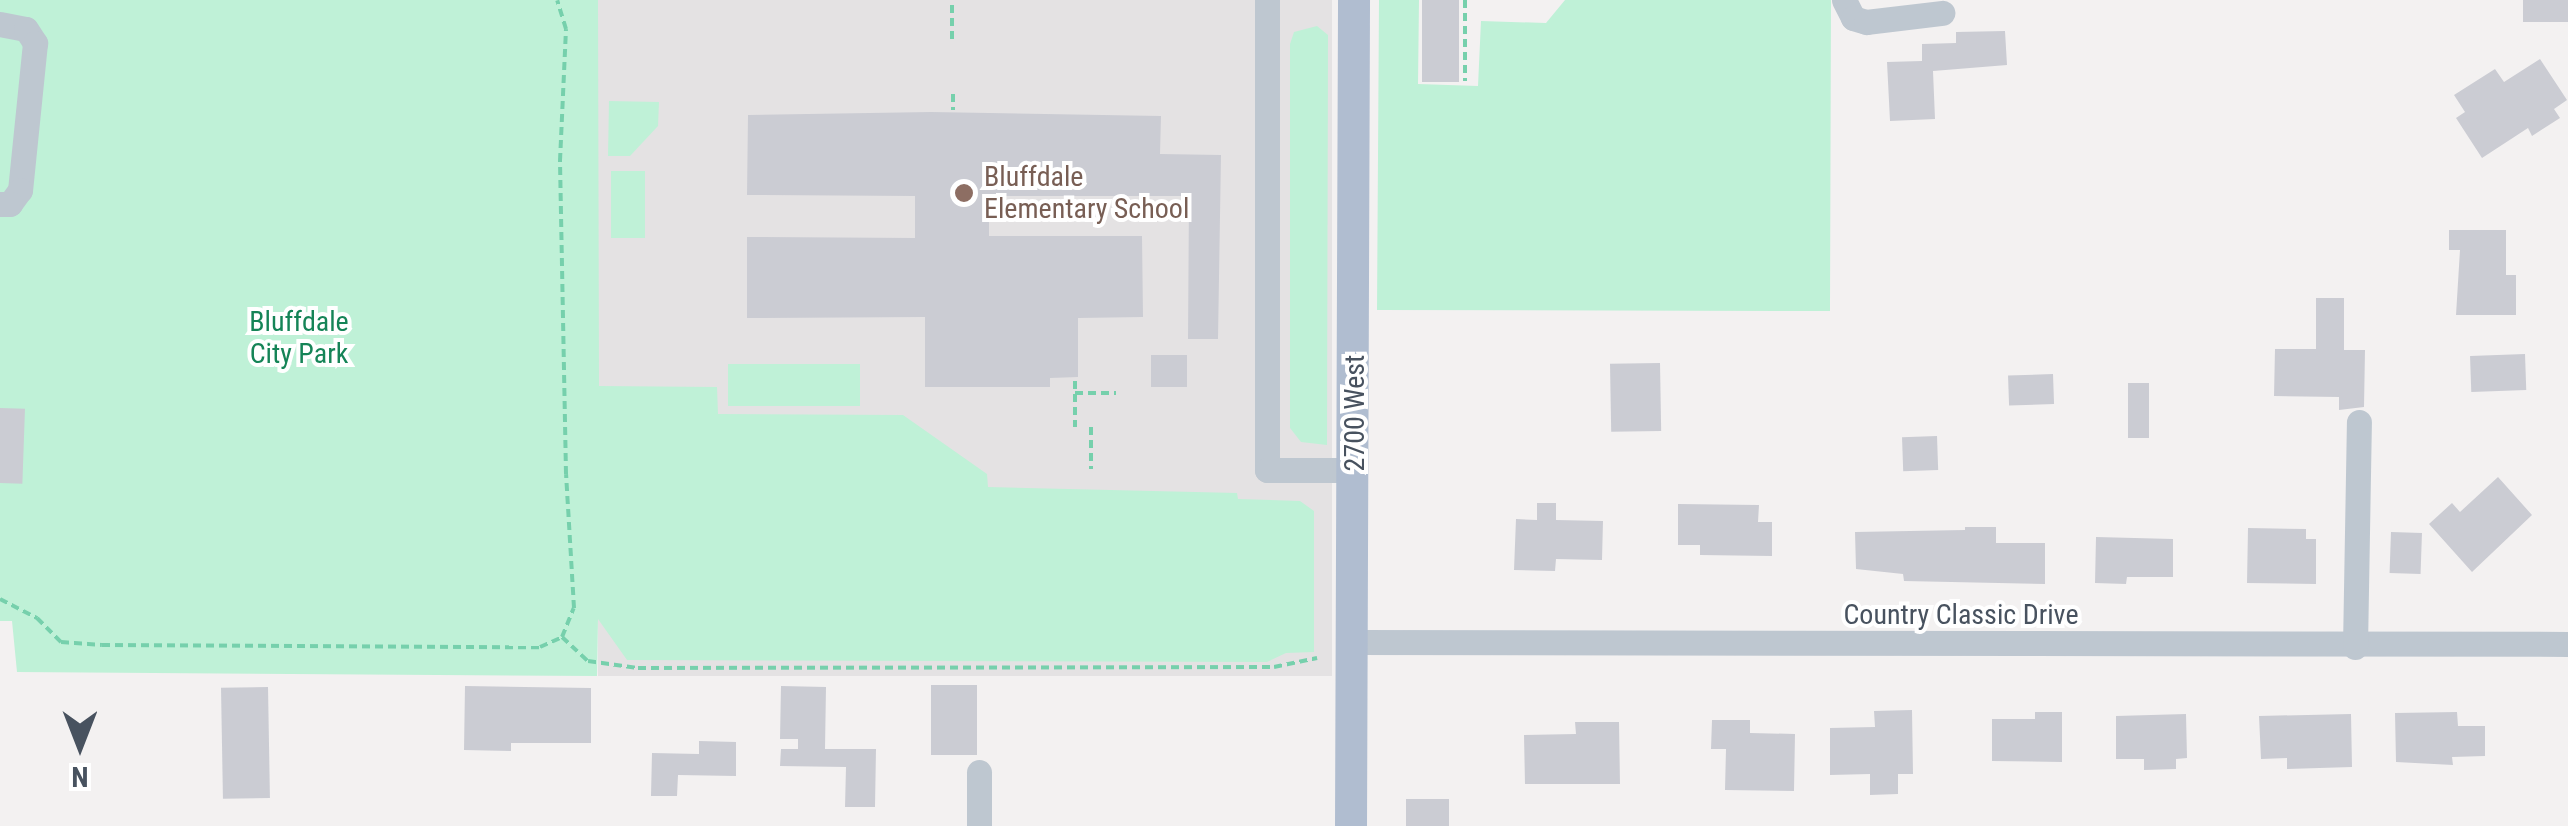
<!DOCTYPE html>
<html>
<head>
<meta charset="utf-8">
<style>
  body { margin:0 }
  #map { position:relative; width:2568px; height:826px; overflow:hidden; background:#f3f1f1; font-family:"Roboto Condensed",sans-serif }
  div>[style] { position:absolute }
  .education>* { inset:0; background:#e4e2e3; transform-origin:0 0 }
  .green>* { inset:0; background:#bff1d7; transform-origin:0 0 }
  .building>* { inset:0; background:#cbccd3; transform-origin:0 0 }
  .path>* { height:4px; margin-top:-2px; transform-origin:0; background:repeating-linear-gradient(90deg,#76d0ac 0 8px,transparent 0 13px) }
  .minor>* { height:25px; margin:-12.5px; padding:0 12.5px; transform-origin:12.5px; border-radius:12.5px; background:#bec7d0 }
  .major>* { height:32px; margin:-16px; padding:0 16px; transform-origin:16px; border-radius:16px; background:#b0bdd0 }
  .dots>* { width:28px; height:28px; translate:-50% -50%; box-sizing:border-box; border:5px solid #fff; border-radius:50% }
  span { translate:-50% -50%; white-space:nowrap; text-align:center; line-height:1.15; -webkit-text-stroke:8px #fff; paint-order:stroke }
  .education-label { font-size:28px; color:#785e54 }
  .left { translate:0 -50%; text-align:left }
  .park-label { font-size:28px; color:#158457 }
  .street-label { font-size:28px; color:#48525f }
  .north { position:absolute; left:30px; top:696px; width:100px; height:100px; -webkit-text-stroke:8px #fff; paint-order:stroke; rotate:180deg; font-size:28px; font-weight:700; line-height:40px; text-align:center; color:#48525f }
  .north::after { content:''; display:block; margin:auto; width:35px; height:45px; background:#48525f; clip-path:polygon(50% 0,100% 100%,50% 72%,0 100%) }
</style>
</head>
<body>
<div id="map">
  <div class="education">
    <div style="left:598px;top:0;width:734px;height:676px"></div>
  </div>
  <div class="green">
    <div style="clip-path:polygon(0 0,598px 0,599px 386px,717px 387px,718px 414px,903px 415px,987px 474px,988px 487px,1237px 493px,1238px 499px,1300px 501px,1314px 511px,1314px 652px,1286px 653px,1267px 662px,627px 660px,598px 619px,597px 676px,17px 672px,12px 621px,0 621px)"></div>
    <div style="clip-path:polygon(1379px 0,1419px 0,1418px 84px,1478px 86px,1481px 21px,1546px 23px,1565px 0,1831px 0,1830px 311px,1377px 310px)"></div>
    <div style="clip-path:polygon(1317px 26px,1328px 35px,1327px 445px,1301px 442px,1290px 428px,1290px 44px,1294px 32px)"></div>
    <div style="clip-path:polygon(609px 101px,659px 102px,658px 126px,630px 156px,608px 156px)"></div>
    <div style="left:611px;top:171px;width:34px;height:67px"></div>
    <div style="left:728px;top:364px;width:132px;height:42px"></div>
  </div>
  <div class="building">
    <div style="left:1422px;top:0;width:37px;height:82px"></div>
    <div style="left:2523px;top:0;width:45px;height:22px"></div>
    <div style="clip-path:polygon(2005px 31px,2007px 65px,1933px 71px,1935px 119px,1890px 121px,1887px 62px,1922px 61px,1922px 44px,1956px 43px,1956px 32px)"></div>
    <div style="clip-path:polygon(2540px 59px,2567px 100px,2554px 109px,2560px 118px,2532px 136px,2528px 128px,2482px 158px,2456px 118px,2465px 112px,2454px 95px,2495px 69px,2504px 82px)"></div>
    <div style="clip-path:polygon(931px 112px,1161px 116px,1160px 154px,1221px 155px,1218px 339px,1188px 339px,1189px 196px,989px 196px,989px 236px,1142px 236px,1143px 317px,1078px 318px,1078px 377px,1050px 378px,1050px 387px,925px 387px,925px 317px,747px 318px,747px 237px,915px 238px,915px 196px,747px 195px,748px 115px)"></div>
    <div style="clip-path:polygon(2449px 230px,2506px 230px,2506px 275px,2516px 275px,2516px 315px,2456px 315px,2460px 250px,2449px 250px)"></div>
    <div style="clip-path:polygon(2316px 298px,2344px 298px,2344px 350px,2365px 350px,2364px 407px,2339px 410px,2339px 397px,2274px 396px,2275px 349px,2316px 349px)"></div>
    <div style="left:2525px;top:354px;width:36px;height:55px;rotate:88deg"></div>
    <div style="left:1151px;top:355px;width:36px;height:32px"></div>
    <div style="left:1660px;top:363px;width:68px;height:50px;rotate:89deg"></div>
    <div style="left:2053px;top:374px;width:30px;height:45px;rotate:88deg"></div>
    <div style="left:2128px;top:383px;width:21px;height:55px"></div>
    <div style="left:0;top:408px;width:25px;height:75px;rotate:2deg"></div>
    <div style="left:1937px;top:436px;width:34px;height:35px;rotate:88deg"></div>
    <div style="clip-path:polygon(2498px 477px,2532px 515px,2472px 572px,2429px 524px,2452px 503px,2460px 512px)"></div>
    <div style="clip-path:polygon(1537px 503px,1556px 503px,1556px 520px,1603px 521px,1602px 560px,1556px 559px,1555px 571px,1514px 570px,1516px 519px,1537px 520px)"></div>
    <div style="clip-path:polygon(1678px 504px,1759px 505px,1758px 522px,1772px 522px,1772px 556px,1700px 555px,1700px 545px,1678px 545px)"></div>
    <div style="clip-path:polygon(1965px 527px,1996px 527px,1996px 543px,2045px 543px,2045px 584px,1904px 581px,1903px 574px,1856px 569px,1855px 532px,1965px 530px)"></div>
    <div style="clip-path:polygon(2248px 528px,2306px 529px,2306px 539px,2316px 539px,2316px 584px,2247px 583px)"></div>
    <div style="left:2391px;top:532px;width:31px;height:41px;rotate:2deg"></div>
    <div style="clip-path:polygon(2096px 537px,2173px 539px,2173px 577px,2127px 577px,2126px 584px,2095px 583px)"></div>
    <div style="left:931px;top:685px;width:46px;height:70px"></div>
    <div style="clip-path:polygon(465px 686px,591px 688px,591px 743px,511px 743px,511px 751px,464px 750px)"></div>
    <div style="clip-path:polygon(781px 686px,826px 687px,825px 749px,876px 749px,875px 807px,845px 807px,846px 767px,780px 766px,781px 749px,798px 749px,798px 739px,780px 739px)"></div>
    <div style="left:268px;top:687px;width:111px;height:47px;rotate:89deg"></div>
    <div style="clip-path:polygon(1912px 710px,1913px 774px,1898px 774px,1898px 794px,1870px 795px,1870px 774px,1830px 775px,1830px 728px,1875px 727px,1874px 711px)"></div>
    <div style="clip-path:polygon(2035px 712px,2062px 712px,2062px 762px,1992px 761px,1992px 719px,2035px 719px)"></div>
    <div style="clip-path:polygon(2457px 712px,2458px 726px,2485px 726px,2485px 756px,2452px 757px,2453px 765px,2396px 762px,2395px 713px)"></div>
    <div style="clip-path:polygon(2186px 714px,2187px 758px,2176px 759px,2176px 769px,2144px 770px,2144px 759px,2116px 759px,2116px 716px)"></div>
    <div style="clip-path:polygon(2351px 714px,2352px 767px,2287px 769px,2287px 758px,2261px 759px,2259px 716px)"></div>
    <div style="clip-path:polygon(1712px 720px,1750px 720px,1750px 733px,1795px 734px,1794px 791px,1725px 790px,1726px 749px,1711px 749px)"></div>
    <div style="clip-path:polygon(1575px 722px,1619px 722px,1620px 784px,1525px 784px,1524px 735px,1576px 734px)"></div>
    <div style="clip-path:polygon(699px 741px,736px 742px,736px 776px,678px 775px,677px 796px,651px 796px,652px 753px,699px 754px)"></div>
    <div style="left:1406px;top:799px;width:43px;height:27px"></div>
  </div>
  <div class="path">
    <div style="left:1465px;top:0;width:81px;rotate:90deg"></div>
    <div style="left:952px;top:5px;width:39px;rotate:90deg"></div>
    <div style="left:953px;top:94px;width:16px;rotate:90deg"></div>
    <div style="left:1075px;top:381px;width:46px;rotate:90deg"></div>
    <div style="left:1075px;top:393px;width:41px"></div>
    <div style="left:1091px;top:427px;width:42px;rotate:90deg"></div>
    <div style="left:0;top:599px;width:42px;rotate:27.2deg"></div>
    <div style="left:37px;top:618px;width:34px;rotate:45deg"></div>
    <div style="left:61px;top:642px;width:41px;rotate:4.2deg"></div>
    <div style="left:102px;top:645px;width:438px;rotate:0.3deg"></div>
    <div style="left:540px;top:647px;width:24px;rotate:-24deg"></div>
    <div style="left:562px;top:637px;width:31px;rotate:-68deg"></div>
    <div style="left:574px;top:608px;width:134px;rotate:-93.4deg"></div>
    <div style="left:566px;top:474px;width:313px;rotate:-91.1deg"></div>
    <div style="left:560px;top:161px;width:132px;rotate:-87.4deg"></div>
    <div style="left:566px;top:29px;width:30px;rotate:-107deg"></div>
    <div style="left:562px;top:637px;width:35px;rotate:43deg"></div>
    <div style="left:588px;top:661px;width:50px;rotate:8deg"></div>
    <div style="left:638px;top:668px;width:636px;rotate:-0.09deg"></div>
    <div style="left:1274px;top:667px;width:44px;rotate:-11.8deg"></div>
  </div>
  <div class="minor">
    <div style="left:1267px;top:0;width:470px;rotate:90deg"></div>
    <div style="left:1267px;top:470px;width:88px"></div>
    <div style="left:1844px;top:0;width:20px;rotate:63deg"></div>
    <div style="left:1853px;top:18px;width:14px;rotate:17deg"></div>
    <div style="left:1866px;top:22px;width:77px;rotate:-6.8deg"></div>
    <div style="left:0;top:24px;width:26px;rotate:11deg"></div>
    <div style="left:26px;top:29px;width:17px;rotate:57deg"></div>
    <div style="left:35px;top:43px;width:148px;rotate:95.8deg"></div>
    <div style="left:20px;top:190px;width:17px;rotate:126deg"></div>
    <div style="left:10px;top:204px;width:10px;rotate:180deg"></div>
    <div style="left:1353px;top:642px;width:1215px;rotate:0.09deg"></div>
    <div style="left:2355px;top:647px;width:225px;rotate:-89deg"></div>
    <div style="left:979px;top:826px;width:54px;rotate:-90deg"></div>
  </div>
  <div class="major">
    <div style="left:1351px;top:826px;width:826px;rotate:-89.79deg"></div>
  </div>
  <div class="dots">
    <div style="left:964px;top:193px;background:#8d6e63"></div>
  </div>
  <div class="education-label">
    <span class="left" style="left:984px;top:193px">Bluffdale<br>Elementary School</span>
  </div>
  <div class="park-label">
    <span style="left:299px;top:338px">Bluffdale<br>City Park</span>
  </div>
  <div class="street-label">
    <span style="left:1355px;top:413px;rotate:-90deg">2700 West</span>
    <span style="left:1961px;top:615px">Country Classic Drive</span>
  </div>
  <div class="north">N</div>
</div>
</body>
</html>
